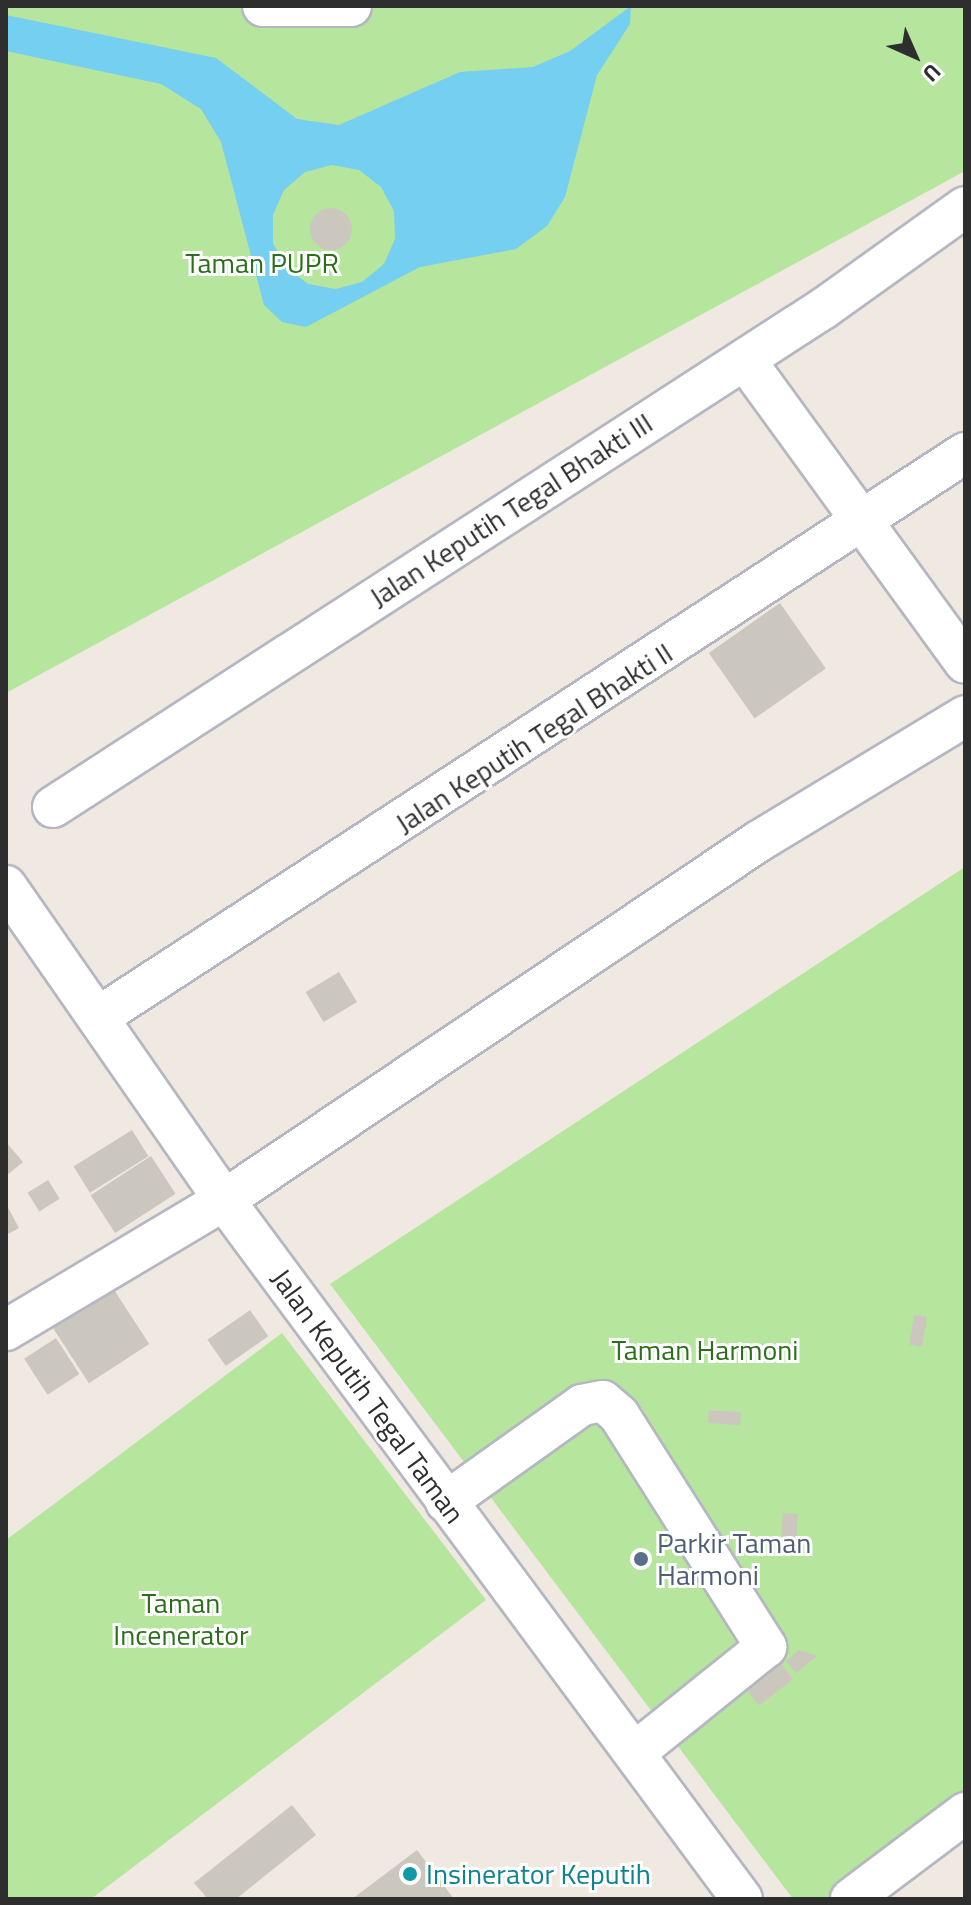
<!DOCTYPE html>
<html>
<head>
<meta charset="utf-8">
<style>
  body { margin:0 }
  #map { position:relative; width:971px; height:1905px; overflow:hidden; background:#efe9e1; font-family:"Titillium Web",sans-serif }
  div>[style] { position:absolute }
  .green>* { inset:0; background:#b6e59e }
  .water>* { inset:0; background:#75cff0 }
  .building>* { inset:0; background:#cbc7bf; transform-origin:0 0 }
  .round { border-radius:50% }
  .roads { filter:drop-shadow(2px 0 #b4b7c1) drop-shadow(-2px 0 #b4b7c1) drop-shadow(0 2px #b4b7c1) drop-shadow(0 -2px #b4b7c1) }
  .minor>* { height:40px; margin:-20px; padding:0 20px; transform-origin:20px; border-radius:20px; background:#fff }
  .dots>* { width:22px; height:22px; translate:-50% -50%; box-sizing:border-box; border:4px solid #fff; border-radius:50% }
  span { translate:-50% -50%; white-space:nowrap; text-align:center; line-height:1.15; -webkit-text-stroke:6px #fff; paint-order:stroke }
  .park-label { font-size:28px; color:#2c6e1b }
  .street-label { font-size:28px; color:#2e2e2e }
  .service-label { font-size:28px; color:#4e5e75 }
  .left { translate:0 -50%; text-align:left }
  .culture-label { font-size:28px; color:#0d838f }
  .frame { position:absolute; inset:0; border:8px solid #2e2e2e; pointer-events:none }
  .north { position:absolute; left:875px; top:16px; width:80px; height:80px; -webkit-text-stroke:6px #fff; paint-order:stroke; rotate:135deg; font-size:22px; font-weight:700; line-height:32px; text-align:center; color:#2e2e2e }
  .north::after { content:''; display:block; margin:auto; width:28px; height:36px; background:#2e2e2e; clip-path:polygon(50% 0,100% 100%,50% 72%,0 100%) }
</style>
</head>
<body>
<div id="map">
  <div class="green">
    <div style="clip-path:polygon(6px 6px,965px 6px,965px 171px,6px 693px)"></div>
    <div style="clip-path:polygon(965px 867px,965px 1799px,836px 1899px,793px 1899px,330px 1284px)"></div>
    <div style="clip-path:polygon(282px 1333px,486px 1600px,91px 1899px,6px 1899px,6px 1540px)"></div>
  </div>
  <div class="water">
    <div style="clip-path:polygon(evenodd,631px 6px,630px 24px,597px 75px,565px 197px,547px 226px,516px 249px,420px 267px,306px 327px,282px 322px,264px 305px,221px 142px,201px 109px,161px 84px,6px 51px,6px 15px,216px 58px,297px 119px,339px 125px,460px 72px,533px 67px,570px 51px,631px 6px,332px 165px,359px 170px,381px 187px,394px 211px,395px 239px,384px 264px,362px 282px,336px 289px,308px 284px,286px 267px,273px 243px,273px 215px,284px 190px,305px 172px,332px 165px)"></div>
  </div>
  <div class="building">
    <div class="round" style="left:310px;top:208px;width:42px;height:42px"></div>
    <div style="left:780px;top:603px;width:80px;height:87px;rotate:55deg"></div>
    <div style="left:339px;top:972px;width:35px;height:39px;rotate:59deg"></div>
    <div style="left:132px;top:1130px;width:31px;height:69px;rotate:58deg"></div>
    <div style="clip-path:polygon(6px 1142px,23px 1162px,6px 1176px)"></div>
    <div style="left:151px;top:1156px;width:45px;height:72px;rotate:57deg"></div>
    <div style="left:48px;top:1180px;width:22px;height:24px;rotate:58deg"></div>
    <div style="clip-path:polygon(6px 1204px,19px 1228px,6px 1235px)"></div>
    <div style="left:109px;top:1282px;width:74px;height:72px;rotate:57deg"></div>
    <div style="left:250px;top:1310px;width:32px;height:52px;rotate:55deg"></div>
    <div style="left:914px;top:1315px;width:13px;height:30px;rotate:9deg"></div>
    <div style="left:56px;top:1338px;width:43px;height:38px;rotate:57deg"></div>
    <div style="left:709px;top:1410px;width:32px;height:13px;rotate:4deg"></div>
    <div style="left:783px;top:1513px;width:15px;height:33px;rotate:4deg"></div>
    <div style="clip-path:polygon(799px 1650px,817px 1656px,796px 1673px,786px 1661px)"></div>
    <div style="left:779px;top:1661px;width:23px;height:43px;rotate:52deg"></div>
    <div style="clip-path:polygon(292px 1805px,316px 1835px,236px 1899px,208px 1899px,194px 1883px)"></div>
    <div style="clip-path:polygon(417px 1850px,454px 1899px,352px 1899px)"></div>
  </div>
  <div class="roads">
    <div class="minor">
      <div style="left:263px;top:6px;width:88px"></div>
      <div style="left:745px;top:360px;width:374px;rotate:54deg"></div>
      <div style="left:53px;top:807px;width:918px;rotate:-32.91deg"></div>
      <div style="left:824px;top:308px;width:173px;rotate:-35.6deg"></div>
      <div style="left:6px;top:886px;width:382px;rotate:55.2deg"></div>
      <div style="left:224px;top:1200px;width:870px;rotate:53.46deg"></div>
      <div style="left:100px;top:1016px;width:1032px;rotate:-33.06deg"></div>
      <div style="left:6px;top:1330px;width:254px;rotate:-30.8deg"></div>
      <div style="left:224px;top:1200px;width:644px;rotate:-33.86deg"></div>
      <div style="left:759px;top:841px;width:241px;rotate:-31.2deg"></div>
      <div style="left:446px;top:1502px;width:167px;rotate:-35.5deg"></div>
      <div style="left:582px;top:1405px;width:21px;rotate:-11deg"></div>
      <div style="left:603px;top:1401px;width:21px;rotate:41deg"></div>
      <div style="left:619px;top:1415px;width:275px;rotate:57.6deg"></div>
      <div style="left:766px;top:1647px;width:169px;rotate:141.2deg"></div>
      <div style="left:851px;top:1899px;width:143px;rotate:-37deg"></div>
    </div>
  </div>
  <div class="dots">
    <div style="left:641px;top:1559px;background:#5c6f8a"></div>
    <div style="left:410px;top:1874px;background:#0f9aa8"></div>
  </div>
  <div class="park-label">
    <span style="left:262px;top:263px">Taman PUPR</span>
    <span style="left:705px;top:1350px">Taman Harmoni</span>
    <span style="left:181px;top:1619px">Taman<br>Incenerator</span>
  </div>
  <div class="street-label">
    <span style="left:511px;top:510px;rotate:-33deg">Jalan Keputih Tegal Bhakti III</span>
    <span style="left:534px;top:738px;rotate:-33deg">Jalan Keputih Tegal Bhakti II</span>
    <span style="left:368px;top:1396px;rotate:54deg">Jalan Keputih Tegal Taman</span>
  </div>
  <div class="service-label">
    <span class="left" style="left:657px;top:1559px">Parkir Taman<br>Harmoni</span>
  </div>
  <div class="culture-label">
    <span class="left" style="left:426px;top:1874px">Insinerator Keputih</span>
  </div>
  <div class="frame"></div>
  <div class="north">U</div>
</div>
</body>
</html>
